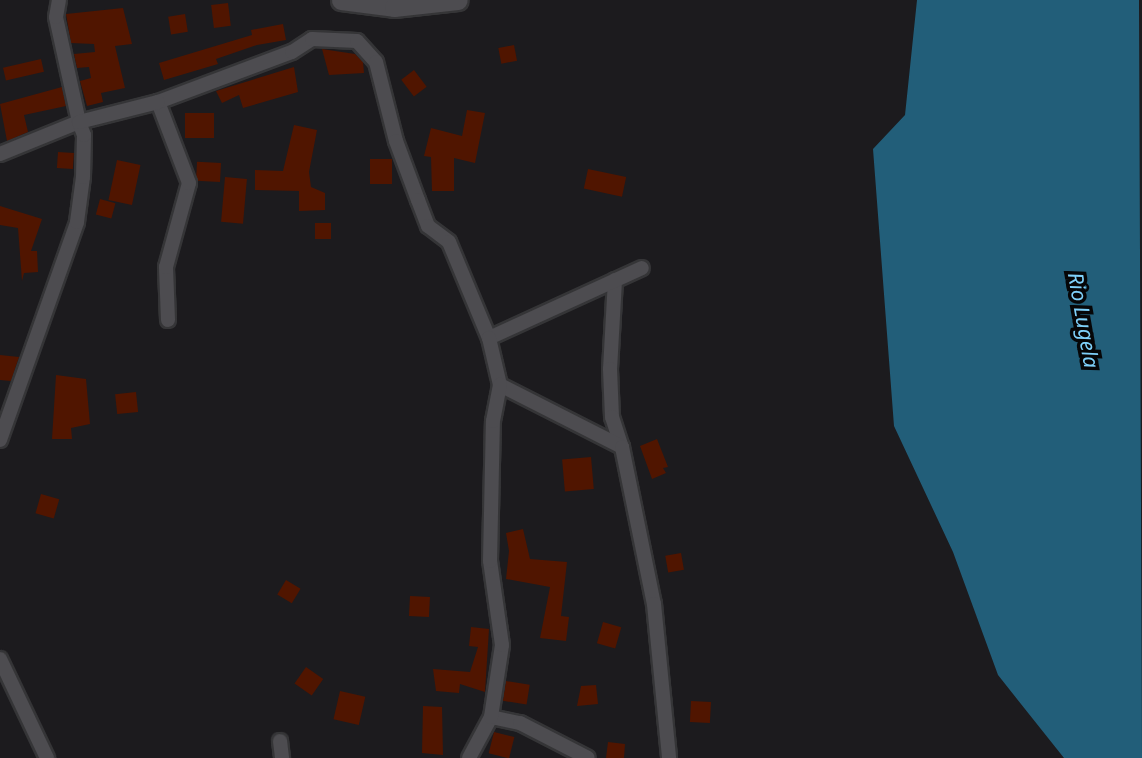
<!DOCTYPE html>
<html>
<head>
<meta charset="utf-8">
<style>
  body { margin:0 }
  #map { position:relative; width:1142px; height:758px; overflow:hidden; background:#1c1b1e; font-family:"Noto Sans",sans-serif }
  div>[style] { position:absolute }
  .water>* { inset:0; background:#225e79 }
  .building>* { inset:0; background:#501500; transform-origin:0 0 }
  .roads { filter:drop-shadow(2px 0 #353537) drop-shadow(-2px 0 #353537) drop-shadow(0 2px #353537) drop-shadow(0 -2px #353537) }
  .street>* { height:14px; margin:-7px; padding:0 7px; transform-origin:7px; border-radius:7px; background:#4d4c50 }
  .secondary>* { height:19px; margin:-9.5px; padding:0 9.5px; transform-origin:9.5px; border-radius:9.5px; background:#4d4c50 }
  span { translate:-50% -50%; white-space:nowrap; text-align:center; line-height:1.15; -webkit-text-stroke:7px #060607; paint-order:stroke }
  .water-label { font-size:21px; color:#7fd1fa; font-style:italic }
</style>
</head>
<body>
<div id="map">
  <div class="water">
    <div style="clip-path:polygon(917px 0,1139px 0,1142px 758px,1064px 758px,998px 675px,953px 552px,894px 426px,873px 149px,905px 115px)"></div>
  </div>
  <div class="building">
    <div style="left:228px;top:3px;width:23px;height:17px;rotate:83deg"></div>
    <div style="clip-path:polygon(123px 8px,132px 44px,115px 46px,125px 88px,101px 93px,103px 102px,87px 106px,80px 81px,91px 78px,89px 67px,77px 68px,74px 54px,95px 52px,94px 44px,71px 43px,66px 14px)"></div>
    <div style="left:185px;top:14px;width:18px;height:17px;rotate:81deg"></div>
    <div style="clip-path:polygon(283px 24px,286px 40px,257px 45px,216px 59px,218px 64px,164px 80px,159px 63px,252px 35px,251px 30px)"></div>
    <div style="left:514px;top:45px;width:16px;height:16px;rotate:79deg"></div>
    <div style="clip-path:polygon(322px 49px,355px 54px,363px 62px,364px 73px,329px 75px)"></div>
    <div style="left:41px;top:59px;width:13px;height:39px;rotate:77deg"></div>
    <div style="clip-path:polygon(294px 67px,298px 92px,243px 108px,239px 95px,222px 103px,216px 91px)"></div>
    <div style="left:414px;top:70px;width:21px;height:16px;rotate:53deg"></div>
    <div style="clip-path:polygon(62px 87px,66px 106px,24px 115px,28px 132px,7px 141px,0 104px)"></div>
    <div style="clip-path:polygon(467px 110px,485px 113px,475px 163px,454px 158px,454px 191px,432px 191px,431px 157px,424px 156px,431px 128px,462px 136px)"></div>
    <div style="left:185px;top:113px;width:29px;height:25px"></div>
    <div style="clip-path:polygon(294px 125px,317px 130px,309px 172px,311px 187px,325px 193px,325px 210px,299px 211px,299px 191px,255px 190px,255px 170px,283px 171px)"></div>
    <div style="left:58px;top:152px;width:16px;height:16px;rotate:4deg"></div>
    <div style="left:370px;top:159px;width:22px;height:25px"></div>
    <div style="left:117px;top:160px;width:24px;height:41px;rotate:12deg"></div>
    <div style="left:221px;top:163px;width:19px;height:24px;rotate:93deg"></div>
    <div style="left:588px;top:169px;width:39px;height:20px;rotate:12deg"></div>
    <div style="left:225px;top:177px;width:22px;height:45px;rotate:5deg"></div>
    <div style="left:100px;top:199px;width:16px;height:16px;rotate:15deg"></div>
    <div style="clip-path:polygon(0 206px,42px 219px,31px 251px,37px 251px,38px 272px,24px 273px,22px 281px,18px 228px,0 225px)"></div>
    <div style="left:315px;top:223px;width:16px;height:16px"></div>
    <div style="clip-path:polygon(0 355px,19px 357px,11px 381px,0 380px)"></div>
    <div style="clip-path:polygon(56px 375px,86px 379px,90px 424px,71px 428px,72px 439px,52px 439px)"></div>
    <div style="left:136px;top:392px;width:20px;height:21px;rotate:84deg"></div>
    <div style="clip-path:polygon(657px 439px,668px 467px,663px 468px,666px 473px,652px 479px,640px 446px)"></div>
    <div style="left:591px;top:457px;width:32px;height:29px;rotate:85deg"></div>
    <div style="left:41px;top:494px;width:19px;height:20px;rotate:16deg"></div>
    <div style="clip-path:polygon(523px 529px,530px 559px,567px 562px,561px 616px,569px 617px,566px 641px,540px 638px,550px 587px,506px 579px,509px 551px,506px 533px)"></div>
    <div style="left:681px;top:553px;width:17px;height:16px;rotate:80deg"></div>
    <div style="left:286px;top:580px;width:17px;height:17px;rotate:31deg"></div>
    <div style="left:410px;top:596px;width:20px;height:20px;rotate:3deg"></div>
    <div style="left:603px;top:622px;width:19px;height:22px;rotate:16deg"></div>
    <div style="clip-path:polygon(471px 627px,489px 629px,485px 692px,460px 684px,459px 693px,436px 691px,433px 669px,470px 672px,478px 647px,469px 646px)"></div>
    <div style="left:306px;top:667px;width:21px;height:20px;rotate:35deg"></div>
    <div style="left:506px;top:681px;width:24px;height:20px;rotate:9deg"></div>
    <div style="clip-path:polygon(596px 685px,598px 704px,577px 706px,581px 686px)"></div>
    <div style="left:340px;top:691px;width:26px;height:29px;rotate:13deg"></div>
    <div style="left:691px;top:701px;width:20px;height:21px;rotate:3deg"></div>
    <div style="clip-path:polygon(423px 706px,442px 707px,443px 755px,422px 753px)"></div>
    <div style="left:494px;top:732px;width:21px;height:22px;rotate:14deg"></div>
    <div style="clip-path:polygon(608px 742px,625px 744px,624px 758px,606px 758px)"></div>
  </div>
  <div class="roads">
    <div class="street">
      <div style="left:0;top:154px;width:85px;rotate:-22.1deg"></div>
      <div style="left:79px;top:122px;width:107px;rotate:-102.4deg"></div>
      <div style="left:56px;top:17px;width:17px;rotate:-80deg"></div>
      <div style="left:615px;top:280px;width:89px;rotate:93.2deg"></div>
      <div style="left:610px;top:369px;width:48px;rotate:87.6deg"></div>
      <div style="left:612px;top:417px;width:32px;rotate:72deg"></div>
      <div style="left:168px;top:320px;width:53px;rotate:-92.2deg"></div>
      <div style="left:166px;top:267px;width:87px;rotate:-74.7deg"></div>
      <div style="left:189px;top:183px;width:87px;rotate:-110.9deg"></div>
      <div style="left:158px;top:102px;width:143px;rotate:-20.5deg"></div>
      <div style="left:292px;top:52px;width:24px;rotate:-33deg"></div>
      <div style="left:312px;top:39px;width:45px;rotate:2.5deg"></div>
      <div style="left:357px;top:41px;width:28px;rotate:48deg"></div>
      <div style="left:376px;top:62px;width:81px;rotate:75.8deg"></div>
      <div style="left:396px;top:141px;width:63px;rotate:69.6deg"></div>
      <div style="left:418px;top:200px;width:28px;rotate:69deg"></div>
      <div style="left:428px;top:226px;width:26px;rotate:37deg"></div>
      <div style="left:449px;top:242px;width:104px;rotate:67.4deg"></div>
      <div style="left:489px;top:338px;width:168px;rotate:-24.6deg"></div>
      <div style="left:489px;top:338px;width:48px;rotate:76.8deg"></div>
      <div style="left:500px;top:385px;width:137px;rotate:26.9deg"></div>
      <div style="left:622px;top:447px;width:160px;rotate:78.5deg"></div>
      <div style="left:654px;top:604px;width:155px;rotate:84.4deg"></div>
      <div style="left:0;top:440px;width:231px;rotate:-70.5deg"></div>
      <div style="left:77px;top:222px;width:45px;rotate:-82.4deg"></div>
      <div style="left:83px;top:177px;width:42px;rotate:-88.6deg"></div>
      <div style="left:84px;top:135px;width:14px;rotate:-111deg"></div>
      <div style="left:79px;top:122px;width:81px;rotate:-14.2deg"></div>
      <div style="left:0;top:659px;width:110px;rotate:64.6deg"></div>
      <div style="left:491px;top:717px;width:30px;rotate:12deg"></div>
      <div style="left:520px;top:723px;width:76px;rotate:27.2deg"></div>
      <div style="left:280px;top:741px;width:17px;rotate:83deg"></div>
      <div style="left:469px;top:758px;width:47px;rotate:-61.8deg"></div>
      <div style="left:491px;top:717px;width:73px;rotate:-81.3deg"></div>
      <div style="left:502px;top:645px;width:85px;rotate:-98.1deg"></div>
      <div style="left:490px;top:561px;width:140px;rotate:-88.8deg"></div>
      <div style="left:493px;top:421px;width:37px;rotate:-79deg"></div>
    </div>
    <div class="secondary">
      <div style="left:341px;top:0;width:53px;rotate:7.5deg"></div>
      <div style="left:394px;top:7px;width:64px;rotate:-6.2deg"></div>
    </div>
  </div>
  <div class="water-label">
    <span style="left:1084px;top:320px;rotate:80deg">Rio Lugela</span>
  </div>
</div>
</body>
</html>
